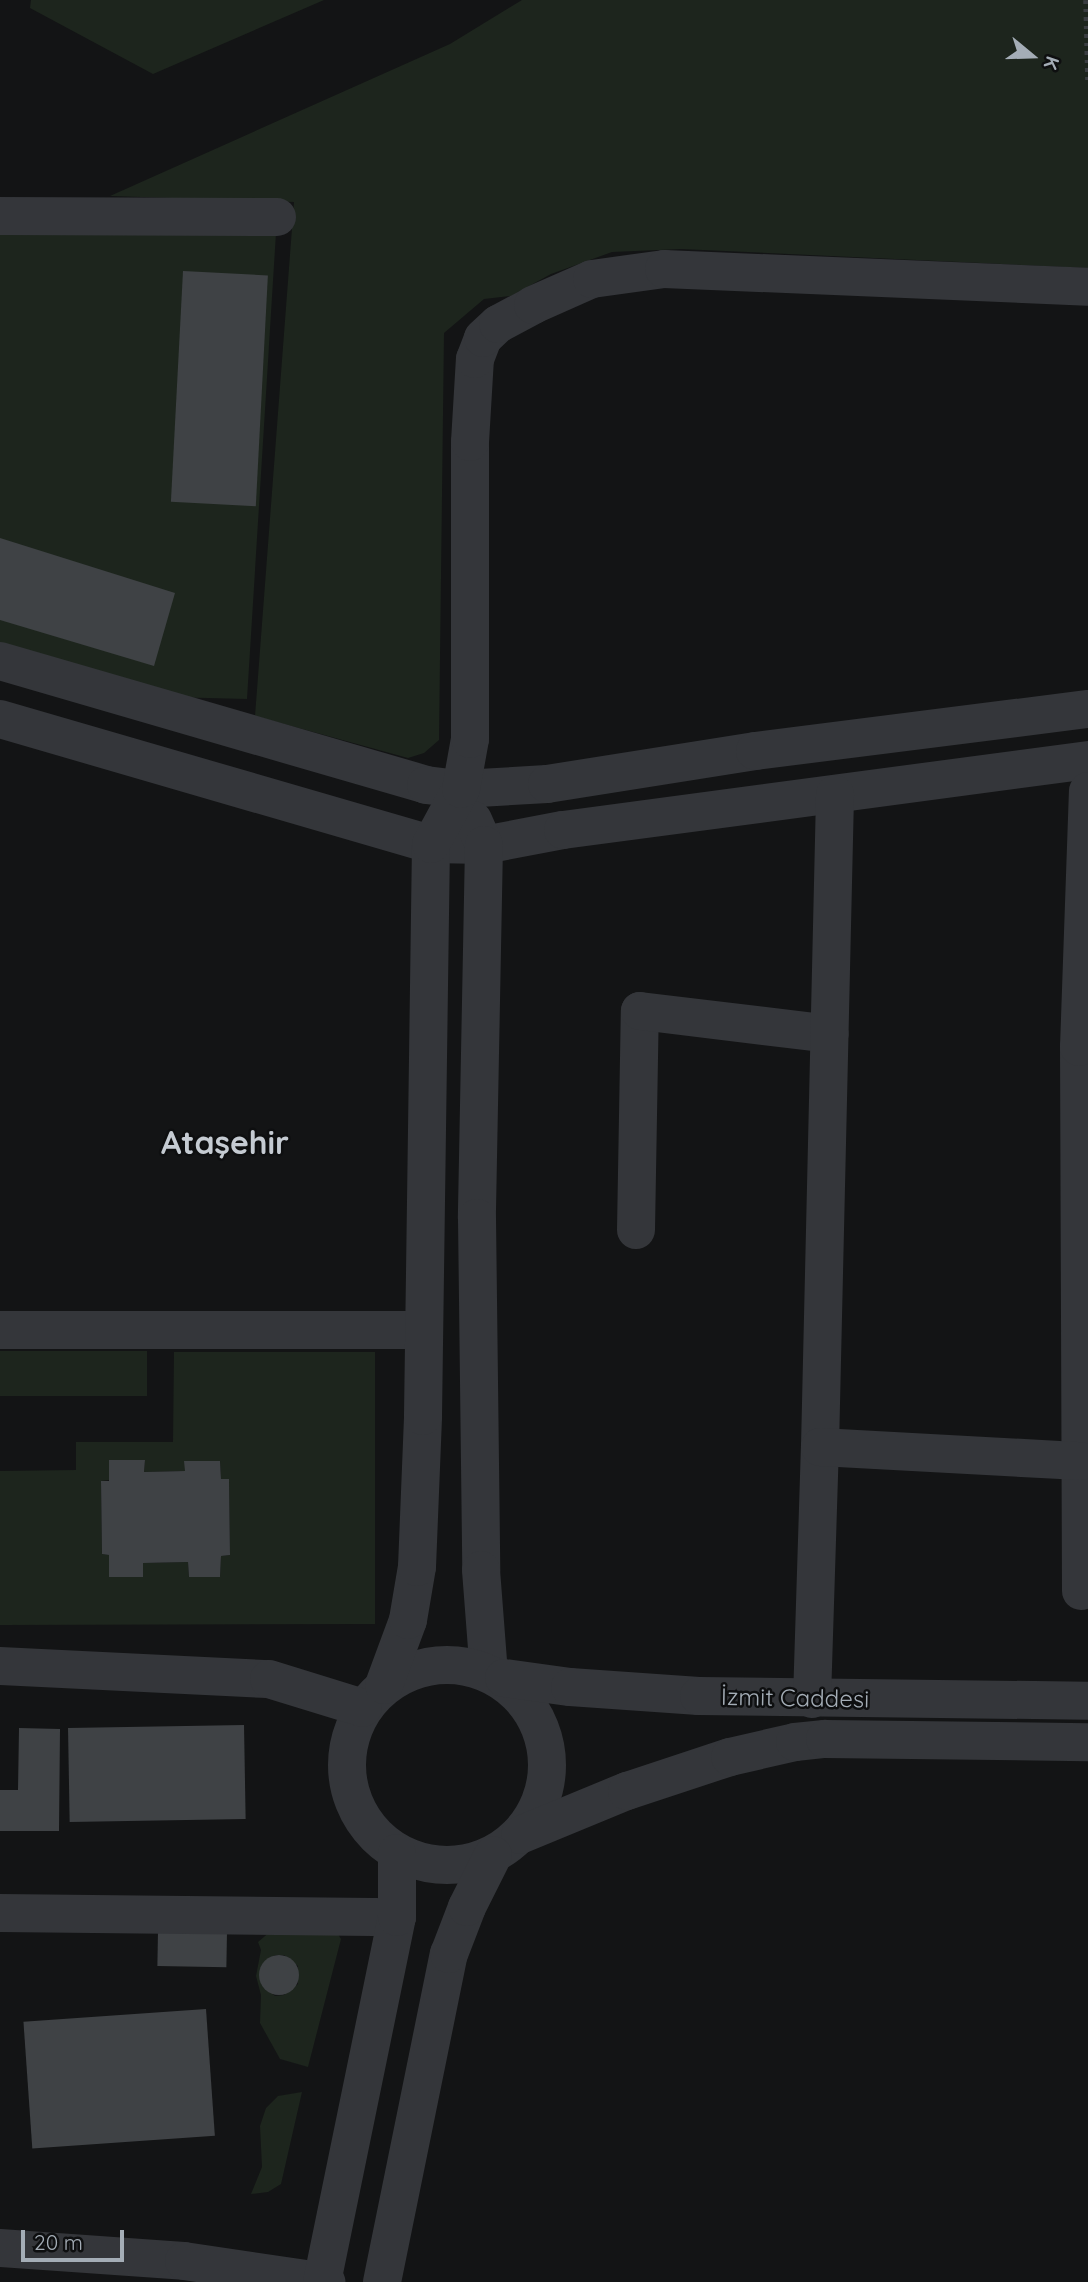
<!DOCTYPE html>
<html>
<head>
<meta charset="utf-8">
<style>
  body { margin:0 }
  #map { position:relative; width:1088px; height:2282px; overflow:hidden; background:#131415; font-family:Quicksand,sans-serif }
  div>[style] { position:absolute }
  .green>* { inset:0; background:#1d251d; transform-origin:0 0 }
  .building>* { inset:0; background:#3f4245; transform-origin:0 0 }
  .round { border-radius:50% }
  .path>* { height:4.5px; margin-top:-2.25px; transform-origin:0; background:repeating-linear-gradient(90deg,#3a3d41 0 3.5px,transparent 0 8.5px) }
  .minor>* { height:38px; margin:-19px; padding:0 19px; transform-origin:19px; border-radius:19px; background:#34363a }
  .minor>.ring { margin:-19px; padding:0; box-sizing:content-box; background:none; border:38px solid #34363a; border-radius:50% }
  span { translate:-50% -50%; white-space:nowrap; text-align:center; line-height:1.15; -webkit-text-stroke:5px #0e0f10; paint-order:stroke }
  .street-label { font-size:24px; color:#a4adb6 }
  .district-label { font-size:32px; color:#c5cbd2; font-weight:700 }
  .north { position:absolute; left:997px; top:21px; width:70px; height:70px; -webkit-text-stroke:5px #0e0f10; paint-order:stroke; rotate:109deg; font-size:19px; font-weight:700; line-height:28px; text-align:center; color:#a4adb6 }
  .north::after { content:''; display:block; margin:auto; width:24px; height:32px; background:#a4adb6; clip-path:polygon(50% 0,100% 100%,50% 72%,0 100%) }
  .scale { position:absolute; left:21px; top:2230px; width:103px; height:32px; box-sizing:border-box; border:4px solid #a4adb6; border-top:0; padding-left:9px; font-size:21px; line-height:24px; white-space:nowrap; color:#a4adb6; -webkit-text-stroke:5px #0e0f10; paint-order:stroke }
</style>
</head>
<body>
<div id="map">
  <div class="green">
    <div style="clip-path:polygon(31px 0,324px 0,153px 74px,30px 8px)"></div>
    <div style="clip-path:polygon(522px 0,1088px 0,1088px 268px,681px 249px,612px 252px,551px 274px,511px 296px,484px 299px,444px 333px,439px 740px,424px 753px,408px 758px,255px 716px,294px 202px,110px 196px,450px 44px)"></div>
    <div style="clip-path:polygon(0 216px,277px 217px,247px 699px,167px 697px,0 650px)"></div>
    <div style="left:0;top:1351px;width:147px;height:45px"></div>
    <div style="clip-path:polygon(evenodd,174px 1352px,375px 1352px,375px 1624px,0 1625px,0 1471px,76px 1470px,76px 1442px,173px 1442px,174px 1352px,145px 1461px,144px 1472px,185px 1471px,185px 1461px,220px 1461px,221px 1479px,229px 1480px,230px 1555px,221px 1556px,220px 1577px,189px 1577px,188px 1562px,143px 1563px,143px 1577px,110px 1577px,109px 1555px,102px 1554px,101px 1481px,109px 1480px,145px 1461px)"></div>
    <div style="clip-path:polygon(evenodd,278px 1925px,333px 1926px,341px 1939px,308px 2067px,280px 2059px,260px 2023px,261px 1995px,256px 1976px,261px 1950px,258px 1942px,278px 1925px,275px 1955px,284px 1955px,298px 1966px,298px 1984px,284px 1995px,275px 1996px,261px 1984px,261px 1966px,275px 1955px)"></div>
    <div style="clip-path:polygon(302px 2092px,281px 2184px,268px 2192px,251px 2194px,262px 2167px,260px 2126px,266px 2108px,278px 2096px)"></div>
  </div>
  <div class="building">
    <div style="left:183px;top:271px;width:85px;height:231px;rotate:3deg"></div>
    <div style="clip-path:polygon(0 538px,175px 593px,154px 666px,0 620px)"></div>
    <div style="clip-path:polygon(109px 1460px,145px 1460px,144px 1472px,185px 1471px,184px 1461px,220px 1461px,221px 1479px,229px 1479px,230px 1555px,221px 1556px,220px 1577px,189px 1577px,188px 1562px,143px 1563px,143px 1577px,109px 1577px,109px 1555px,102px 1554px,101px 1481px,109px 1481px)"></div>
    <div style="left:244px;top:1725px;width:94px;height:176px;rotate:89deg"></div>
    <div style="clip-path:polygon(19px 1728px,60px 1729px,59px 1831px,0 1831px,0 1790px,18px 1790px)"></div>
    <div style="left:158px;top:1931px;width:69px;height:35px;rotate:1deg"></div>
    <div class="round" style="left:259px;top:1955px;width:40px;height:40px"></div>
    <div style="left:206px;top:2009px;width:127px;height:183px;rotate:86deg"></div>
  </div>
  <div class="path">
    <div style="left:1086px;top:0;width:80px;rotate:88.6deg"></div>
  </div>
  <div class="minor">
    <div style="left:0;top:216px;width:277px;rotate:0.2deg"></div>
    <div style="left:0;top:661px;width:444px;rotate:16.2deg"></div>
    <div style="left:426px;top:785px;width:35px;rotate:7deg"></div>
    <div style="left:461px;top:789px;width:86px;rotate:-3.3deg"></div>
    <div style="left:547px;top:784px;width:211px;rotate:-9deg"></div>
    <div style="left:755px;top:751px;width:336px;rotate:-7.2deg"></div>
    <div style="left:0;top:719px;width:449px;rotate:16.2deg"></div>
    <div style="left:431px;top:844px;width:53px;rotate:1.1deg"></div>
    <div style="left:484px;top:845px;width:80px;rotate:-10.8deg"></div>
    <div style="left:563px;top:830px;width:530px;rotate:-7.59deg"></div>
    <div style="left:473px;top:820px;width:27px;rotate:66deg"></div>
    <div style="left:484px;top:845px;width:373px;rotate:91.1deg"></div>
    <div style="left:477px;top:1218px;width:352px;rotate:89.3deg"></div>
    <div style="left:481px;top:1570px;width:103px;rotate:85.6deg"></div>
    <div style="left:636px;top:1230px;width:219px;rotate:-89deg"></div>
    <div style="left:640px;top:1011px;width:191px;rotate:6.9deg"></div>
    <div style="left:0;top:1330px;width:424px"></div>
    <div style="left:820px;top:1447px;width:653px;rotate:-88.68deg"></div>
    <div style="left:1081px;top:1591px;width:544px;rotate:-90.21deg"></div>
    <div style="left:1079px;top:1047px;width:256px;rotate:-88deg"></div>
    <div class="ring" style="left:347px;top:1665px;width:162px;height:162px"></div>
    <div style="left:0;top:1666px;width:269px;rotate:2.8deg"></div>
    <div style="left:269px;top:1679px;width:98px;rotate:17.1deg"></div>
    <div style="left:504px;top:1678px;width:67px;rotate:7.8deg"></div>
    <div style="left:570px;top:1687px;width:129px;rotate:4deg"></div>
    <div style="left:699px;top:1696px;width:389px;rotate:0.7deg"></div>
    <div style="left:384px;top:1685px;width:69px;rotate:-69.7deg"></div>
    <div style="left:408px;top:1620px;width:54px;rotate:-80.4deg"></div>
    <div style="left:417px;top:1567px;width:151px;rotate:-87.7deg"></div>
    <div style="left:423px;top:1416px;width:572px;rotate:-89.2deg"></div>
    <div style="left:431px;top:844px;width:63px;rotate:-61.4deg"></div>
    <div style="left:461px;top:789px;width:51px;rotate:-79.8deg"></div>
    <div style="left:470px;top:739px;width:297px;rotate:-90deg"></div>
    <div style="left:470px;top:442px;width:83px;rotate:-86.6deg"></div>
    <div style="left:475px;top:359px;width:22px;rotate:-69deg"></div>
    <div style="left:483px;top:338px;width:21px;rotate:-43deg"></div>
    <div style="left:498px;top:324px;width:40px;rotate:-28deg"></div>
    <div style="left:533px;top:305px;width:64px;rotate:-23.8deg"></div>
    <div style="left:592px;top:279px;width:73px;rotate:-7.9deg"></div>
    <div style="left:664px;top:269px;width:424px;rotate:2.4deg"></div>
    <div style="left:812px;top:1699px;width:252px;rotate:-88.2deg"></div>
    <div style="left:820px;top:1447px;width:261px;rotate:3.1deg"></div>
    <div style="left:520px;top:1835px;width:116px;rotate:-22.4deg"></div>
    <div style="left:627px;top:1791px;width:108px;rotate:-18.3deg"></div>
    <div style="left:730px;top:1757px;width:67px;rotate:-13deg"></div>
    <div style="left:795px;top:1742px;width:30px;rotate:-6deg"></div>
    <div style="left:825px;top:1739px;width:263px;rotate:0.7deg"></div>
    <div style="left:0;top:1913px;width:397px;rotate:0.6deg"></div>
    <div style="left:0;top:2248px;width:184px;rotate:4deg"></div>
    <div style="left:184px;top:2261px;width:144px;rotate:8.4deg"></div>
    <div style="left:322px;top:2282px;width:373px;rotate:-78.4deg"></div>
    <div style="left:397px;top:1917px;width:64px;rotate:-90deg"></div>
    <div style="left:382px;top:2282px;width:335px;rotate:-78.5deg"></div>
    <div style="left:449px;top:1954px;width:50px;rotate:-69deg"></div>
    <div style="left:467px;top:1907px;width:58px;rotate:-63.4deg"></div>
  </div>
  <div class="street-label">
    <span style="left:795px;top:1698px;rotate:1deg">İzmit Caddesi</span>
  </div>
  <div class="district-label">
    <span style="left:225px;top:1142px">Ataşehir</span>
  </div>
  <div class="north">K</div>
  <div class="scale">20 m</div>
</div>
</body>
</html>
